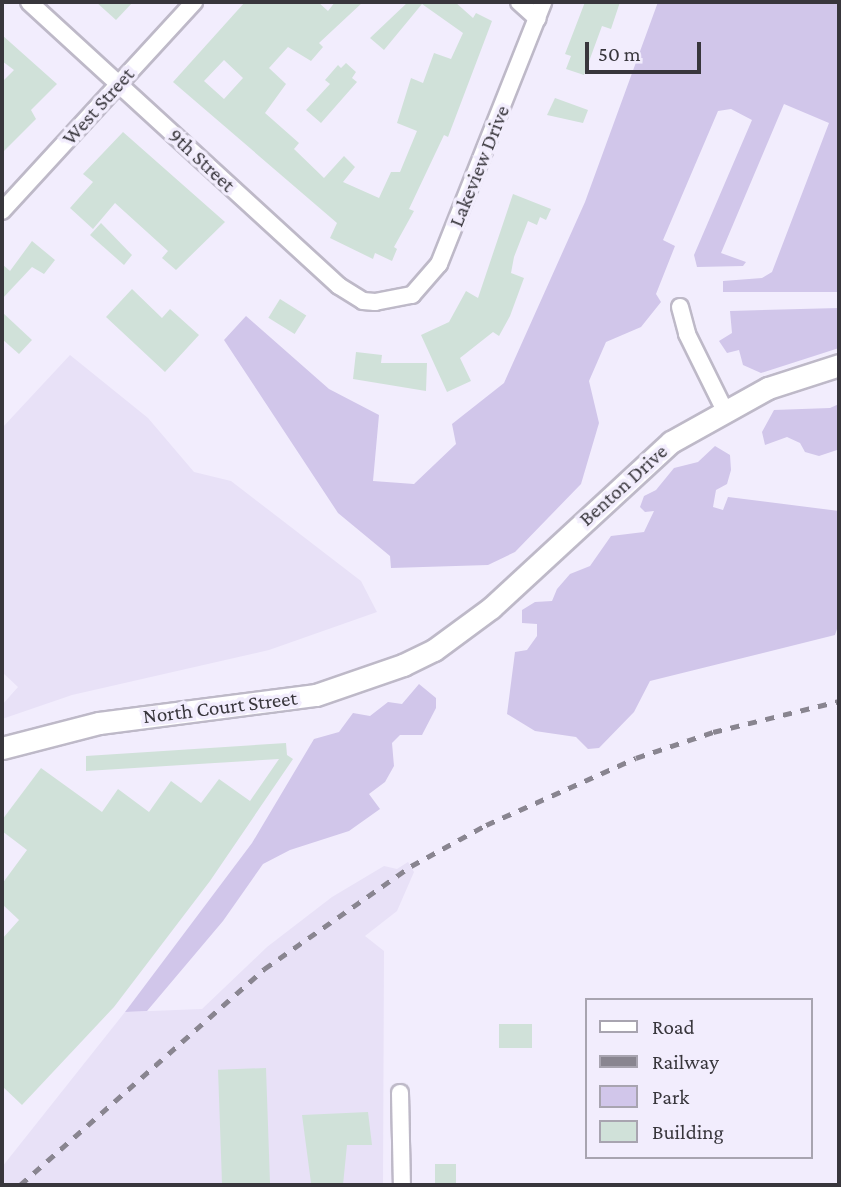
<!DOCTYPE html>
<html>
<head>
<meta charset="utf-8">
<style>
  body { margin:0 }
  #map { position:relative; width:841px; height:1187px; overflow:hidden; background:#f2edfd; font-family:"Crimson Pro",serif }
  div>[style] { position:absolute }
  .built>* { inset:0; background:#e8e1f7 }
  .green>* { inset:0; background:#d1c6ea }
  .building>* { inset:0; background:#d0e1d9; transform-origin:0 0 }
  .roads { filter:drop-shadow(2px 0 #beb9c8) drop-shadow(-2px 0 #beb9c8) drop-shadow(0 2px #beb9c8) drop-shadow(0 -2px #beb9c8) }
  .minor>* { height:16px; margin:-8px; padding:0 8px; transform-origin:8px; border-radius:8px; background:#fff }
  .tertiary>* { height:21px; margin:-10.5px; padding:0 10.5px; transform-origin:10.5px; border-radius:10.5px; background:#fff }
  .rail>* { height:4.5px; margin-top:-2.25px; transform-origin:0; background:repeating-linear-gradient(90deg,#898590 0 9px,transparent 0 18px) }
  span { translate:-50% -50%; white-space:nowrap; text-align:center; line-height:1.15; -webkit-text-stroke:7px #f2edfd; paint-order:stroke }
  .street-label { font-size:21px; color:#38363c }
  .frame { position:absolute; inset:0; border:4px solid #38363c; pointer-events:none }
  .legend { position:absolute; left:585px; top:998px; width:228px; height:161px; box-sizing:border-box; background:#f2edfd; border:2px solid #a8a4b0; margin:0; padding:9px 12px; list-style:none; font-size:21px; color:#38363c }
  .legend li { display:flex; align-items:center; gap:14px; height:35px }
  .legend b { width:35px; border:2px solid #a8a4b0 }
  .scale { position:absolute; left:585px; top:42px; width:116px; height:32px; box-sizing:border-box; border:4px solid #38363c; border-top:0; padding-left:9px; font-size:21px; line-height:24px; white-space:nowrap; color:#38363c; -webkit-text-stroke:5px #f2edfd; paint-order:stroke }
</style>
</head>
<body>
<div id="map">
  <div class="built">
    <div style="clip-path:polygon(70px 355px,148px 418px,194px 472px,231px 481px,361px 581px,377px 612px,269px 650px,72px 695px,2px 719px,2px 705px,18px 687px,2px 672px,2px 428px)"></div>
    <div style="clip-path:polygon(408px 862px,414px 872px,397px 911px,365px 936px,384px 951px,383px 1185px,2px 1185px,2px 1167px,125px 1012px,202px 1009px,267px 947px,332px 897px,384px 866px,397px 869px)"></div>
  </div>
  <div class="green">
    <div style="clip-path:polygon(658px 2px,839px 2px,839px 292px,723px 292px,723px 281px,762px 278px,772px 272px,829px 123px,784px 104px,721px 253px,746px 262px,743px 266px,697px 267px,694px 255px,752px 120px,731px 109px,718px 111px,663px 240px,675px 246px,656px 294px,661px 302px,641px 327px,606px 342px,589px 381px,599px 423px,581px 484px,515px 552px,488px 565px,391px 568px,390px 556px,338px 513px,224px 340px,246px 316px,329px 389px,379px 415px,373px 481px,414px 484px,456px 444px,452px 424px,504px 383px,585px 202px)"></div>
    <div style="clip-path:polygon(839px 308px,839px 348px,761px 373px,743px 365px,739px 350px,727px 353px,719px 341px,732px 333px,730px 311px)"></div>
    <div style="clip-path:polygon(839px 404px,837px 450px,819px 456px,805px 452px,800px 443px,787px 437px,765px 445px,762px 432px,774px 410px,830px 408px)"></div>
    <div style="clip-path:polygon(715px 446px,730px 455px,731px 470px,727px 484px,716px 490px,713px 507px,723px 510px,728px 497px,839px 511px,839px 623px,835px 635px,650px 681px,634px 712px,599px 748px,588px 749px,576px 737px,535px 731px,507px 714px,515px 652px,527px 650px,537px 636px,537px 624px,522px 623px,522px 610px,535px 602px,552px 601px,557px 589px,570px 574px,590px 566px,611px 536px,644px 532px,654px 511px,645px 512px,640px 507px,644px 496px,656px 490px,674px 468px,698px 462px)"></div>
    <div style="clip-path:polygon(419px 684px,436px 698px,436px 708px,422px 735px,400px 735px,392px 743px,394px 766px,385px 782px,369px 794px,380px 809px,349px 831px,290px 850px,263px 864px,223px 921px,147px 1011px,125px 1012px,252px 843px,314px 739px,339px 732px,353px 713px,370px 716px,388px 702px,402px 704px)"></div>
  </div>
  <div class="building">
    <div style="clip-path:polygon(96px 2px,133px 2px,116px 20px)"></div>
    <div style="clip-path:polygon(evenodd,245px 2px,318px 2px,328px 11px,335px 2px,363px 2px,319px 43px,323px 47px,311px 61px,288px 47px,269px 68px,286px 84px,265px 113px,299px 143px,294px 149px,324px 178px,344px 156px,355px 167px,343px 182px,379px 198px,391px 172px,400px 172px,417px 131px,397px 123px,411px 78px,423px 83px,434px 53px,451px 59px,463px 33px,422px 4px,384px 50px,370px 38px,408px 2px,455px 2px,473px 18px,476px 13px,492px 21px,448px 137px,444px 135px,409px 209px,414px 211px,394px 247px,397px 249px,392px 261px,375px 253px,373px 259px,330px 238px,337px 223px,173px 82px,245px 2px,224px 60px,243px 78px,224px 99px,204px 81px,224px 60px)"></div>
    <div style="clip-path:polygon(585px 2px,620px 2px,611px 29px,602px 26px,584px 75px,566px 69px,571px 56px,565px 54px)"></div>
    <div style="clip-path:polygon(2px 35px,57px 84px,31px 110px,36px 119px,2px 153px,2px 82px,14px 70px,2px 61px)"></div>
    <div style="clip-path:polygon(346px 63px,356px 72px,352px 78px,357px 82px,321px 123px,306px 110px,330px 84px,325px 80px,338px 65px,341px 68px)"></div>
    <div style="clip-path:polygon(555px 98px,588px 110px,583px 123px,547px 115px)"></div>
    <div style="clip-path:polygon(123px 132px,225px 222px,176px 270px,162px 258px,168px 251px,115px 203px,93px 229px,70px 208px,93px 182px,83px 174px)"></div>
    <div style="clip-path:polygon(513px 194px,551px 209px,546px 220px,540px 217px,537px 225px,528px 221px,514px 257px,511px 273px,524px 278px,510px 316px,499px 336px,493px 332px,460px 358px,471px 381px,447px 392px,421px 335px,449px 322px,466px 291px,478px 298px)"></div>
    <div style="clip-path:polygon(101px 223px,132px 255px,124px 265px,90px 235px)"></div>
    <div style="clip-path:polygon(32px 241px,55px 260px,44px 274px,32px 267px,2px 299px,2px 264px,10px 271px)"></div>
    <div style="clip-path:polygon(132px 289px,162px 318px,170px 309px,199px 335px,165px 372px,106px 317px)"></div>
    <div style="left:280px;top:299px;width:31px;height:22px;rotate:32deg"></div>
    <div style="clip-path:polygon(2px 312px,32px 340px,19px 354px,2px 339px)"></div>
    <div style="clip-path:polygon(356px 352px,382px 355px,381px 363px,427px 363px,426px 391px,353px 379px)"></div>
    <div style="clip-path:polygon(286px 743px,287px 755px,293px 759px,210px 881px,114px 1007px,22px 1105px,2px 1086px,2px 939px,19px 920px,2px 904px,2px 884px,27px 850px,2px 831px,2px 820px,41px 768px,102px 812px,118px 789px,149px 812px,171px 781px,201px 803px,219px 779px,250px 801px,279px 759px,86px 771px,86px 756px)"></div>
    <div style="left:499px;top:1024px;width:33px;height:24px"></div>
    <div style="left:266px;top:1068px;width:117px;height:48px;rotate:88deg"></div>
    <div style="clip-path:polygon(368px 1112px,372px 1145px,347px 1145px,343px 1185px,311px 1183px,302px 1115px)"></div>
    <div style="left:435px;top:1164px;width:21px;height:21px"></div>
  </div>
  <div class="roads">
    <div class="minor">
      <div style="left:29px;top:2px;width:420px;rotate:42.5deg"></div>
      <div style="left:339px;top:286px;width:28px;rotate:32deg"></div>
      <div style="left:363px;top:301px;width:12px;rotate:5deg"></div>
      <div style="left:375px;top:302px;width:38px;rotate:-11deg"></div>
      <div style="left:412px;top:295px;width:41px;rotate:-48.9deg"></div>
      <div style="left:439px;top:264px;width:282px;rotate:-68.3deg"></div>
      <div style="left:519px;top:2px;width:25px;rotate:42deg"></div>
      <div style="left:2px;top:211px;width:284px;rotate:-47.4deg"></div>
      <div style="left:680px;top:307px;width:28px;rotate:75deg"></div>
      <div style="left:687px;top:334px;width:84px;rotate:63.7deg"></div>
      <div style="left:400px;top:1093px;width:92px;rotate:88.8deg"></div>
    </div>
    <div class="tertiary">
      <div style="left:2px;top:748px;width:100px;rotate:-14.5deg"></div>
      <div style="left:99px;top:723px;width:219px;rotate:-7.4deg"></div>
      <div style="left:316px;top:695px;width:92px;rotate:-19deg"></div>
      <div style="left:403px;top:665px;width:34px;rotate:-26deg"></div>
      <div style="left:434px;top:650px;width:71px;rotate:-36.4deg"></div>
      <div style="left:491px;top:608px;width:245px;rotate:-42.7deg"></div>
      <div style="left:671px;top:442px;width:111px;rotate:-29.1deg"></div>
      <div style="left:768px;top:388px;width:75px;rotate:-17.9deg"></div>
    </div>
  </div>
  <div class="rail">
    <div style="left:20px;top:1185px;width:326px;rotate:-41.5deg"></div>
    <div style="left:264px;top:969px;width:179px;rotate:-35deg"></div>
    <div style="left:411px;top:866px;width:85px;rotate:-28.7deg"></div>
    <div style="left:486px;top:825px;width:164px;rotate:-24.1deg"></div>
    <div style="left:636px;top:758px;width:81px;rotate:-18.7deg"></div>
    <div style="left:713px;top:732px;width:130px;rotate:-13.8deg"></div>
  </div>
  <div class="street-label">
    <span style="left:98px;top:106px;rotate:-48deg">West Street</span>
    <span style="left:202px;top:160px;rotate:43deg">9th Street</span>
    <span style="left:479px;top:166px;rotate:-68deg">Lakeview Drive</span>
    <span style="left:623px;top:485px;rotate:-42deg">Benton Drive</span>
    <span style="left:220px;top:707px;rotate:-7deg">North Court Street</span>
  </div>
  <div class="frame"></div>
  <ul class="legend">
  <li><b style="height:9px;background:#fff"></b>Road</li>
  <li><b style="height:9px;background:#898590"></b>Railway</li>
  <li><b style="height:19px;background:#d1c6ea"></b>Park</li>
  <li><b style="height:19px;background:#d0e1d9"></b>Building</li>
  </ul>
  <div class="scale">50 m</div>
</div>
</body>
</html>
